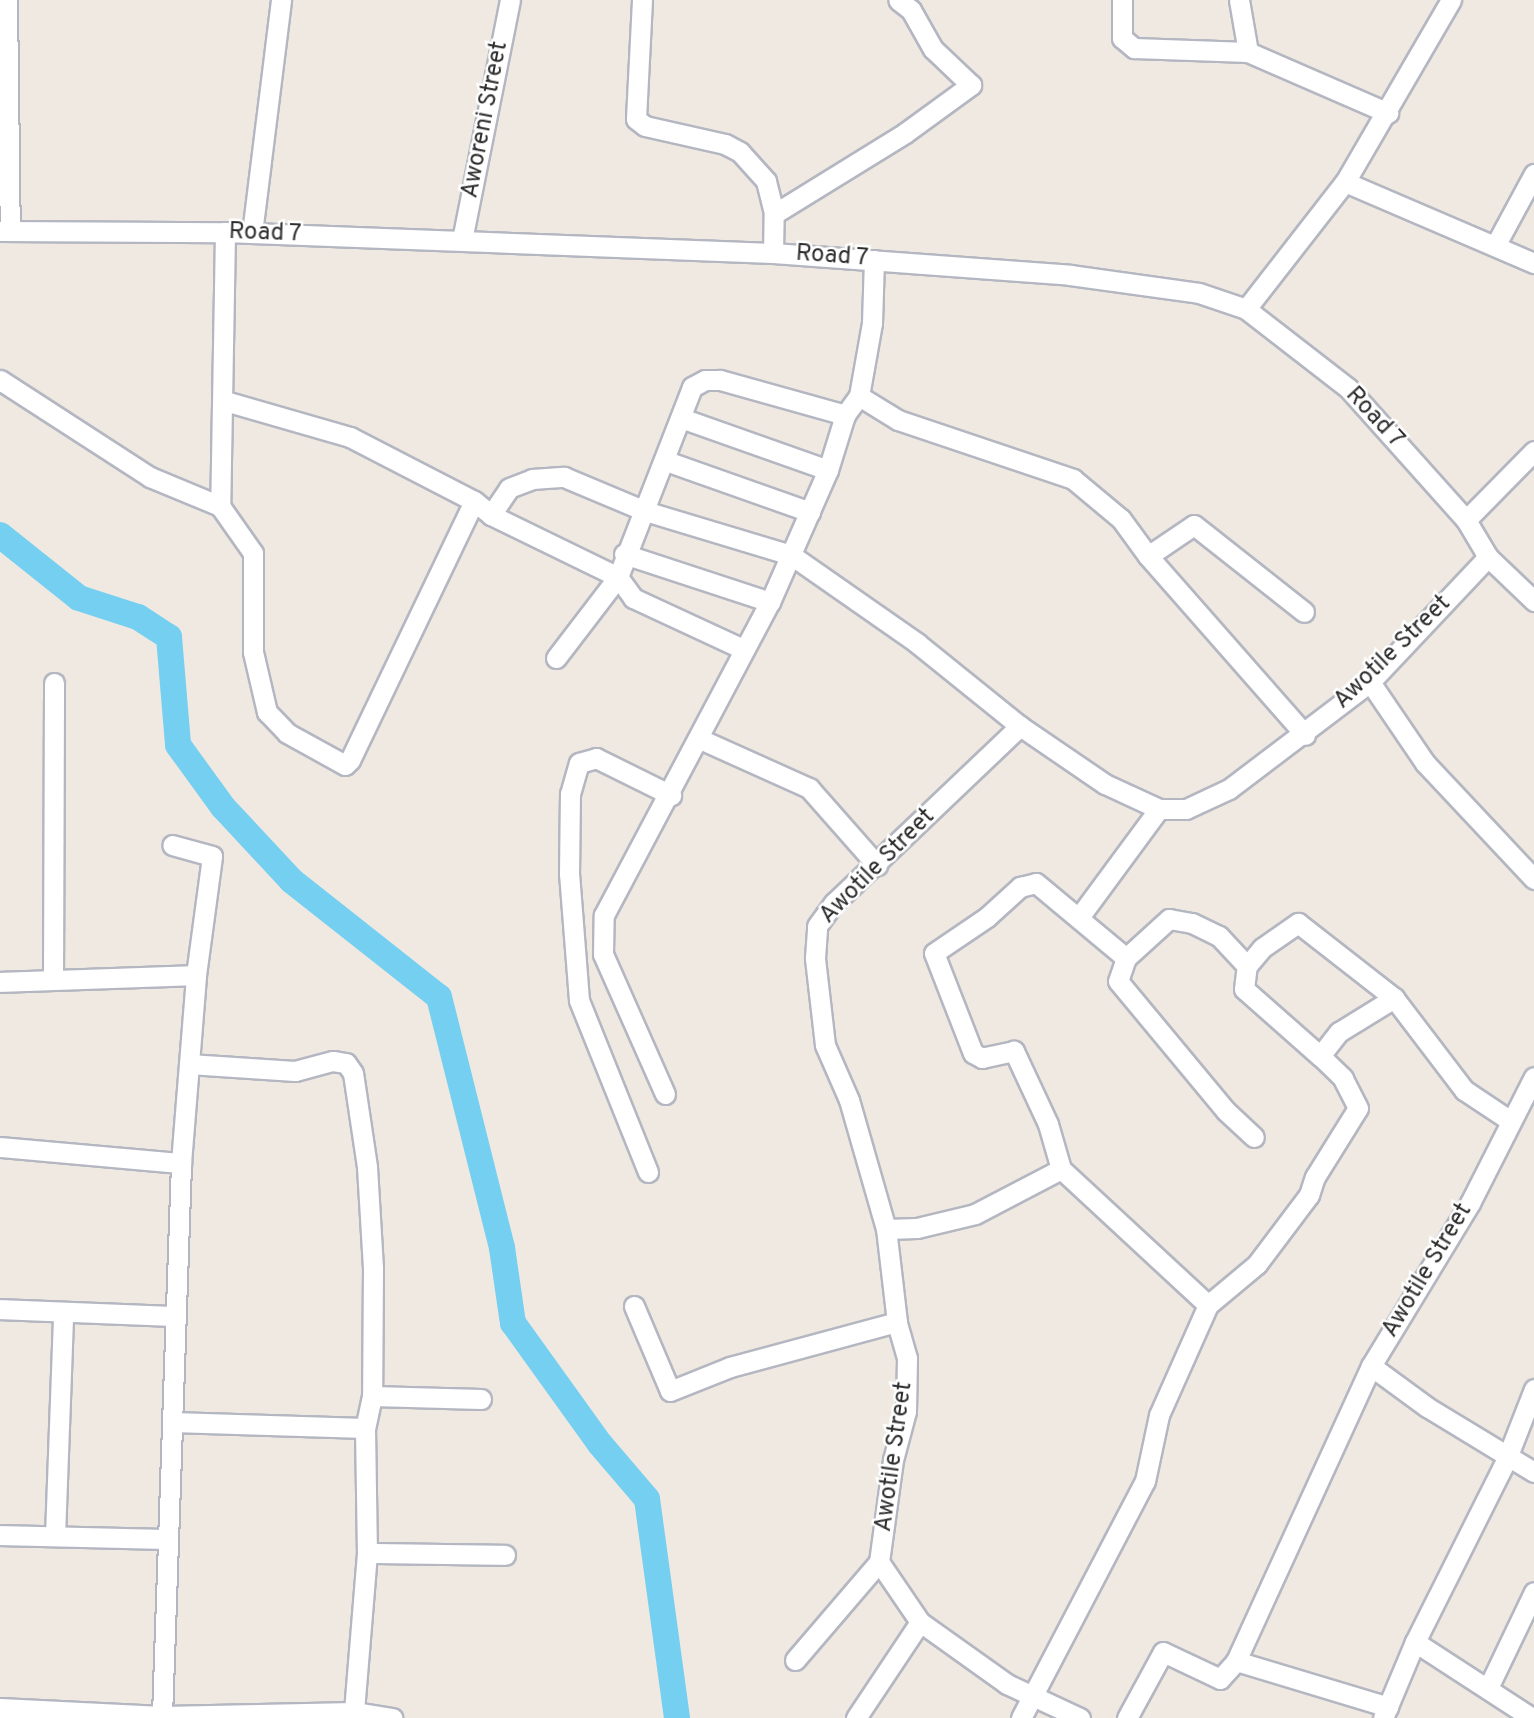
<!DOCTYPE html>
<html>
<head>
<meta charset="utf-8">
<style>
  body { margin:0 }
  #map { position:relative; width:1534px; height:1718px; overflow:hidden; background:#efe9e1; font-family:Overpass,sans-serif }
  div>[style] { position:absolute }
  .river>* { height:26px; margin:-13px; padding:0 13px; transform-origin:13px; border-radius:13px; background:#75cff0 }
  .roads { filter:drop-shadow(2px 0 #b4b7c1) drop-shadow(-2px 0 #b4b7c1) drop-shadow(0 2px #b4b7c1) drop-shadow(0 -2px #b4b7c1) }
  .minor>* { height:19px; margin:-9.5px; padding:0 9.5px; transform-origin:9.5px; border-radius:9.5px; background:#fff }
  span { translate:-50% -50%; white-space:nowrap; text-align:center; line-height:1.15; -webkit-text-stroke:5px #fff; paint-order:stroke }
  .street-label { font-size:24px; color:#2e2e2e }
</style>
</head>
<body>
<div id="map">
  <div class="river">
    <div style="left:0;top:535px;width:101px;rotate:38.6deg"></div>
    <div style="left:79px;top:598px;width:62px;rotate:17.9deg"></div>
    <div style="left:138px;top:617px;width:37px;rotate:33deg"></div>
    <div style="left:169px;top:637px;width:108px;rotate:85.2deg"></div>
    <div style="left:178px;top:745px;width:77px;rotate:54deg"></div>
    <div style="left:223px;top:807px;width:101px;rotate:47deg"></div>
    <div style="left:292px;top:881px;width:187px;rotate:38.3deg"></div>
    <div style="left:439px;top:997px;width:259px;rotate:75.9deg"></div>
    <div style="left:502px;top:1248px;width:76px;rotate:81.7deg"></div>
    <div style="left:513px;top:1323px;width:149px;rotate:54.3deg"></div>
    <div style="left:600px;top:1444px;width:72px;rotate:49.5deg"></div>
    <div style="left:647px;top:1499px;width:221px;rotate:82.2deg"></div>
  </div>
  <div class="roads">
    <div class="minor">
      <div style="left:7px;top:0;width:231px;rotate:89.3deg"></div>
      <div style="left:642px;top:0;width:119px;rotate:92.9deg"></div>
      <div style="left:636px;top:119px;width:11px;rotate:38deg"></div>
      <div style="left:645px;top:126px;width:82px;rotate:12.7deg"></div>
      <div style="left:725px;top:144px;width:17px;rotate:28deg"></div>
      <div style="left:740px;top:152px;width:39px;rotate:48deg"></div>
      <div style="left:766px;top:181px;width:34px;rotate:76deg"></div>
      <div style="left:1122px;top:0;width:38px;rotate:90deg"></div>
      <div style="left:1122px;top:38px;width:16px;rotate:40deg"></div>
      <div style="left:1134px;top:48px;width:114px;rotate:2deg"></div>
      <div style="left:1248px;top:52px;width:153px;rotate:23.5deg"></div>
      <div style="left:1239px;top:0;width:53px;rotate:80.2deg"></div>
      <div style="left:1345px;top:182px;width:206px;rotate:23.2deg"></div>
      <div style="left:0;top:231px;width:225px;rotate:0.3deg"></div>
      <div style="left:225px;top:232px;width:548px;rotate:2.19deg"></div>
      <div style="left:773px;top:253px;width:298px;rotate:4.2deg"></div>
      <div style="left:1070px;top:275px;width:130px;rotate:7.9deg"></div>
      <div style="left:1199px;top:293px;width:50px;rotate:18.8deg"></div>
      <div style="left:1246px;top:309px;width:129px;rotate:37.8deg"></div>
      <div style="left:1348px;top:388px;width:177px;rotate:48.2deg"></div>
      <div style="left:1466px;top:520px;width:43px;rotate:59.3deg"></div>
      <div style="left:1488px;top:557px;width:64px;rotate:43.7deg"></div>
      <div style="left:225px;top:232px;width:274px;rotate:91deg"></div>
      <div style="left:220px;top:506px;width:57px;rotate:54.9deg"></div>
      <div style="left:253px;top:553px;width:99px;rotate:90deg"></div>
      <div style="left:253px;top:652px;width:62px;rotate:76.9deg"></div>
      <div style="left:267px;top:712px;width:29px;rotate:46deg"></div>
      <div style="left:287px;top:733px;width:66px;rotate:28.9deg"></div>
      <div style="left:345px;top:765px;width:7px;rotate:-45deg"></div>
      <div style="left:350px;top:760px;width:287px;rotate:-64.4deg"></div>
      <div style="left:252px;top:233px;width:235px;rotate:-82.9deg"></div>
      <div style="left:462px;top:240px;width:245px;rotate:-78.7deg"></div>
      <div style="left:1495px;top:246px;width:82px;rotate:-61.6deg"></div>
      <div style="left:773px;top:253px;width:39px;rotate:-89deg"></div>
      <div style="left:774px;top:214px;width:154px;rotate:-31.7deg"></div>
      <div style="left:905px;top:133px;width:82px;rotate:-36deg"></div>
      <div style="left:971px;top:85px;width:52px;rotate:-136.5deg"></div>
      <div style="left:933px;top:49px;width:45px;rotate:-119.4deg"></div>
      <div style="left:911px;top:10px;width:16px;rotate:-142deg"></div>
      <div style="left:1246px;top:309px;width:161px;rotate:-52.1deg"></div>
      <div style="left:1345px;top:182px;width:211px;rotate:-59.8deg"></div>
      <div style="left:0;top:380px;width:179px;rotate:32.9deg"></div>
      <div style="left:150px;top:477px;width:76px;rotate:22.5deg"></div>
      <div style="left:859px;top:396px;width:46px;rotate:31.6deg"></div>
      <div style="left:898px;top:420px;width:185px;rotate:18.6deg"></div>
      <div style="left:1073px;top:479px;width:62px;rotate:39.8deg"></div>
      <div style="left:1121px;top:519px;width:46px;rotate:53.9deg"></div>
      <div style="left:1148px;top:556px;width:238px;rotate:48.7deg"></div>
      <div style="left:225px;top:401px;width:130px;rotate:16.1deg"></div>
      <div style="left:350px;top:437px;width:140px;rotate:27.3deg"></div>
      <div style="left:474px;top:501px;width:22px;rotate:39deg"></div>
      <div style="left:491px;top:515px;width:32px;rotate:-56deg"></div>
      <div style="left:509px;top:488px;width:25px;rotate:-21deg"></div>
      <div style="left:532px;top:479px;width:32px;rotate:-4deg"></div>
      <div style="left:564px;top:477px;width:88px;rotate:22.8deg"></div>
      <div style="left:645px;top:511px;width:152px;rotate:16.8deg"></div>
      <div style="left:791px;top:555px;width:154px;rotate:34.9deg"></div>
      <div style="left:917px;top:643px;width:132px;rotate:38.9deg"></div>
      <div style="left:681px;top:418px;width:156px;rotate:19.5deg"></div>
      <div style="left:666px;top:461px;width:153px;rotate:19.5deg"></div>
      <div style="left:491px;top:515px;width:141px;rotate:26deg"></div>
      <div style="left:618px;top:577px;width:26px;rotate:54deg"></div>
      <div style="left:633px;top:598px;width:121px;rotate:24.9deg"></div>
      <div style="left:1466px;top:520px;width:97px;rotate:-45.4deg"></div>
      <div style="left:624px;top:554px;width:154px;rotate:18.2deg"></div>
      <div style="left:1148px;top:556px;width:55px;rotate:-34deg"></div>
      <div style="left:1194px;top:525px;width:140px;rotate:38.3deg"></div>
      <div style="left:556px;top:658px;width:102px;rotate:-52.6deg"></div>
      <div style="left:618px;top:577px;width:204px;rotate:-68.7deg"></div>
      <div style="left:692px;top:387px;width:15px;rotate:-28deg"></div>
      <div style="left:705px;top:380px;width:15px"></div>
      <div style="left:720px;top:380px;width:130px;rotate:15.6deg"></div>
      <div style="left:1370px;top:682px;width:98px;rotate:55.8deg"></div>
      <div style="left:1425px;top:763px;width:159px;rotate:46.8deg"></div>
      <div style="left:700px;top:739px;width:120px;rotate:24.2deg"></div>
      <div style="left:809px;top:788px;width:103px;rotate:48.6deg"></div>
      <div style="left:1080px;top:916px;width:133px;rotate:-53.6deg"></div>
      <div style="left:1126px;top:958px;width:58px;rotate:-42.2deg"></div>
      <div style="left:1169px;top:919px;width:23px;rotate:10deg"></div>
      <div style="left:1192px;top:923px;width:30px;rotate:26deg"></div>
      <div style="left:1219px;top:936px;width:41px;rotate:47deg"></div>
      <div style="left:53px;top:980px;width:297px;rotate:-89.8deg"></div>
      <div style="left:0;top:982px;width:196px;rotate:-2deg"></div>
      <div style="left:1320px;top:1056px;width:101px;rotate:-138.6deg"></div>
      <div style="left:1244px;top:989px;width:23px;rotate:-83deg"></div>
      <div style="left:1247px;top:966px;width:23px;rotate:-50deg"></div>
      <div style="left:1262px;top:948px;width:44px;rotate:-34.8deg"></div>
      <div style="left:1298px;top:923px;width:122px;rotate:38deg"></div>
      <div style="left:189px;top:1064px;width:106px;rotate:3.8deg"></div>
      <div style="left:295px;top:1071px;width:39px;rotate:-15deg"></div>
      <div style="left:333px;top:1061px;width:13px;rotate:9deg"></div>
      <div style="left:346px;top:1063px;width:12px;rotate:55deg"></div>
      <div style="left:353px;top:1073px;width:95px;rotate:81.5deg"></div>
      <div style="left:367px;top:1167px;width:101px;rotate:86.6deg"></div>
      <div style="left:373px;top:1268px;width:128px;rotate:90.4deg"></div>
      <div style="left:372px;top:1396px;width:33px;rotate:102deg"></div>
      <div style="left:365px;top:1428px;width:125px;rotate:89.1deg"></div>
      <div style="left:367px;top:1553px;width:160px;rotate:94.7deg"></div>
      <div style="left:665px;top:1094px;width:153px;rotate:-113.9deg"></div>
      <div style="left:603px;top:954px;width:39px;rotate:-89deg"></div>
      <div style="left:604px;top:915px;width:354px;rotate:-62.1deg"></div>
      <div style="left:770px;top:602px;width:144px;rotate:-66.3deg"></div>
      <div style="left:828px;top:470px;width:58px;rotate:-72.8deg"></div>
      <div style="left:845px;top:415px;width:24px;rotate:-54deg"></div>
      <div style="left:859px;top:396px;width:74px;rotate:-79.9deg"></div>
      <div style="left:872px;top:323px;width:63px;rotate:-88.2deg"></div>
      <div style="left:0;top:1147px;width:182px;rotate:5.1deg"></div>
      <div style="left:648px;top:1172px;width:185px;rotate:-111.9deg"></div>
      <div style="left:579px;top:1000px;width:126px;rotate:-94.5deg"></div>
      <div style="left:569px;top:874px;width:80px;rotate:-89.3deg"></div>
      <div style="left:570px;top:794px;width:32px;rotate:-74deg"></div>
      <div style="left:579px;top:763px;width:18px;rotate:-16deg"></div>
      <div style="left:596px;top:758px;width:84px;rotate:26.3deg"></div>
      <div style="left:886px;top:1229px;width:31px;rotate:-2deg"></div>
      <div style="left:917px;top:1228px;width:60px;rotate:-13.6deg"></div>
      <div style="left:975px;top:1214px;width:97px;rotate:-27.6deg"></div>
      <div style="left:1208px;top:1305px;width:200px;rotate:-137.2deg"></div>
      <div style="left:1061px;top:1169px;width:47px;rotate:-106.1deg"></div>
      <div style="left:1048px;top:1124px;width:81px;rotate:-115deg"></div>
      <div style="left:1014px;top:1051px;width:33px;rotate:168deg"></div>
      <div style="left:982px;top:1058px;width:10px;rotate:-151deg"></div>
      <div style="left:973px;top:1053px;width:107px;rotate:-111.3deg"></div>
      <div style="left:934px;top:953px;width:64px;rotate:-34.2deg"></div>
      <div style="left:987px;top:917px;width:45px;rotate:-42.3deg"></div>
      <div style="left:1020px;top:887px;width:16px;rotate:-14deg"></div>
      <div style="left:1036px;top:883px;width:117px;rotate:39.8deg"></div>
      <div style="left:1126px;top:958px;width:24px;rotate:109deg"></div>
      <div style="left:1118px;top:981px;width:169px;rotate:50.3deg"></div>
      <div style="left:1226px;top:1111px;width:38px;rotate:43deg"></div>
      <div style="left:634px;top:1306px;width:92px;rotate:67deg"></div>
      <div style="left:670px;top:1391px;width:65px;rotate:-21.8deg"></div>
      <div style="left:730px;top:1367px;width:173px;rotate:-15.1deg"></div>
      <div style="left:0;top:1309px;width:176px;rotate:2.3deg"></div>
      <div style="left:1371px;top:1366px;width:69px;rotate:36.2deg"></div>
      <div style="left:1427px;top:1407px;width:125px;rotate:31.3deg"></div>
      <div style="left:372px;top:1396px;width:109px;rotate:1.6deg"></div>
      <div style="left:172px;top:1422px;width:193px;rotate:1.8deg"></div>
      <div style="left:0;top:1535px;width:167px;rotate:1.4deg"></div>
      <div style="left:55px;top:1536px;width:222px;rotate:-87.9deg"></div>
      <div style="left:367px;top:1553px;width:138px;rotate:0.8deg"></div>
      <div style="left:1415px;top:1642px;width:140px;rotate:33deg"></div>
      <div style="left:795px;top:1660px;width:129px;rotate:-49.4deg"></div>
      <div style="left:1236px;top:1661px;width:159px;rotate:16.8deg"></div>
      <div style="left:1489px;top:1686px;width:104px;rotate:-64.4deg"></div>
      <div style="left:0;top:1708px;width:162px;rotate:2.8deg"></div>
      <div style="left:162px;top:1716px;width:192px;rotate:-1.2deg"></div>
      <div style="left:354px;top:1712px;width:39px;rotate:9deg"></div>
      <div style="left:162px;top:1716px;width:553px;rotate:-88.03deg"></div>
      <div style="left:181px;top:1163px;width:189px;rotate:-85.4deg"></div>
      <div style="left:196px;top:975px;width:120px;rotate:-82.3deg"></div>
      <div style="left:212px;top:856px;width:41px;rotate:-164.6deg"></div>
      <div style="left:856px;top:1718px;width:115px;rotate:-56.3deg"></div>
      <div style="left:1021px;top:1718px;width:267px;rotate:-62.4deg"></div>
      <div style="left:1145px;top:1481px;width:67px;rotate:-78deg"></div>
      <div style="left:1159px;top:1415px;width:120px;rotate:-66deg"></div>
      <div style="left:1208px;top:1305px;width:64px;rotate:-39.9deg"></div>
      <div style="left:1257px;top:1264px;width:86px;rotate:-53deg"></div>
      <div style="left:1309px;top:1195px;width:19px;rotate:-72deg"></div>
      <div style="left:1315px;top:1177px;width:81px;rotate:-58.1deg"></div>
      <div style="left:1358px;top:1108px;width:34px;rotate:-117deg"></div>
      <div style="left:1343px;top:1078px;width:32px;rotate:-136deg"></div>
      <div style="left:1320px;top:1056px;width:31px;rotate:-52deg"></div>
      <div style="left:1339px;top:1032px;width:65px;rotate:-31.7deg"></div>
      <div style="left:1394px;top:998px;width:116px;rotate:52.7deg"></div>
      <div style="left:1464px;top:1090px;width:54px;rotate:33.7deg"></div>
      <div style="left:1080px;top:1718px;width:81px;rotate:-155deg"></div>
      <div style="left:1007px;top:1684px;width:107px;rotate:-144.5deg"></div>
      <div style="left:920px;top:1622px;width:73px;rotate:-124.3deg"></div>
      <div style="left:879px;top:1562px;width:103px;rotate:-82.2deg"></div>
      <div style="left:893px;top:1460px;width:51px;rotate:-75.1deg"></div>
      <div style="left:906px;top:1411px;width:53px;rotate:-88.9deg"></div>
      <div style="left:907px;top:1358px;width:37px;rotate:-106deg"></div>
      <div style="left:897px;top:1322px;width:94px;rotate:-96.7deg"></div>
      <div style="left:886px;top:1229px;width:134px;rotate:-106deg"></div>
      <div style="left:849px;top:1100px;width:60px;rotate:-113.6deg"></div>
      <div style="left:825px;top:1045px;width:88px;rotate:-96.6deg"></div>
      <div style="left:815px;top:958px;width:32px;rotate:-86deg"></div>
      <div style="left:817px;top:926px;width:29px;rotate:-54deg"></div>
      <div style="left:834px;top:903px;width:257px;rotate:-43.6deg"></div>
      <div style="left:1020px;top:726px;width:103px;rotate:34.3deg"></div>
      <div style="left:1105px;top:784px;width:60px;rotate:24.8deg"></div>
      <div style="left:1159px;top:809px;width:27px"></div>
      <div style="left:1186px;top:809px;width:47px;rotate:-24.9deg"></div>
      <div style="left:1229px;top:789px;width:177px;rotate:-37.2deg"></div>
      <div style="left:1370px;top:682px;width:172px;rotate:-46.7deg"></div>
      <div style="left:1127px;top:1718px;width:75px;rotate:-61.4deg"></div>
      <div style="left:1163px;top:1652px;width:63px;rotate:25.3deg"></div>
      <div style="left:1220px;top:1679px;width:24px;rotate:-48deg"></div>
      <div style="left:1236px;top:1661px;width:324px;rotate:-65.4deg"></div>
      <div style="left:1371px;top:1366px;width:191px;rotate:-58.7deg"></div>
      <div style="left:1470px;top:1203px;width:141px;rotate:-63.1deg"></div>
      <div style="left:1383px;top:1718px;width:82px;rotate:-67.2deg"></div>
      <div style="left:1415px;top:1642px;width:206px;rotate:-63.4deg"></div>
      <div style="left:1507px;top:1458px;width:74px;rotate:-68.6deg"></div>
    </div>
  </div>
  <div class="street-label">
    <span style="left:486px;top:120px;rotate:-79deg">Aworeni Street</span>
    <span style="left:265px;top:234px;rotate:2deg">Road 7</span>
    <span style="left:832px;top:257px;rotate:4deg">Road 7</span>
    <span style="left:1374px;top:418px;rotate:47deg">Road 7</span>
    <span style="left:1393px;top:653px;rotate:-44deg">Awotile Street</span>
    <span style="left:878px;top:867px;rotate:-45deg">Awotile Street</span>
    <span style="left:1428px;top:1271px;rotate:-59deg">Awotile Street</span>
    <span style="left:895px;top:1457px;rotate:-82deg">Awotile Street</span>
  </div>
</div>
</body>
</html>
